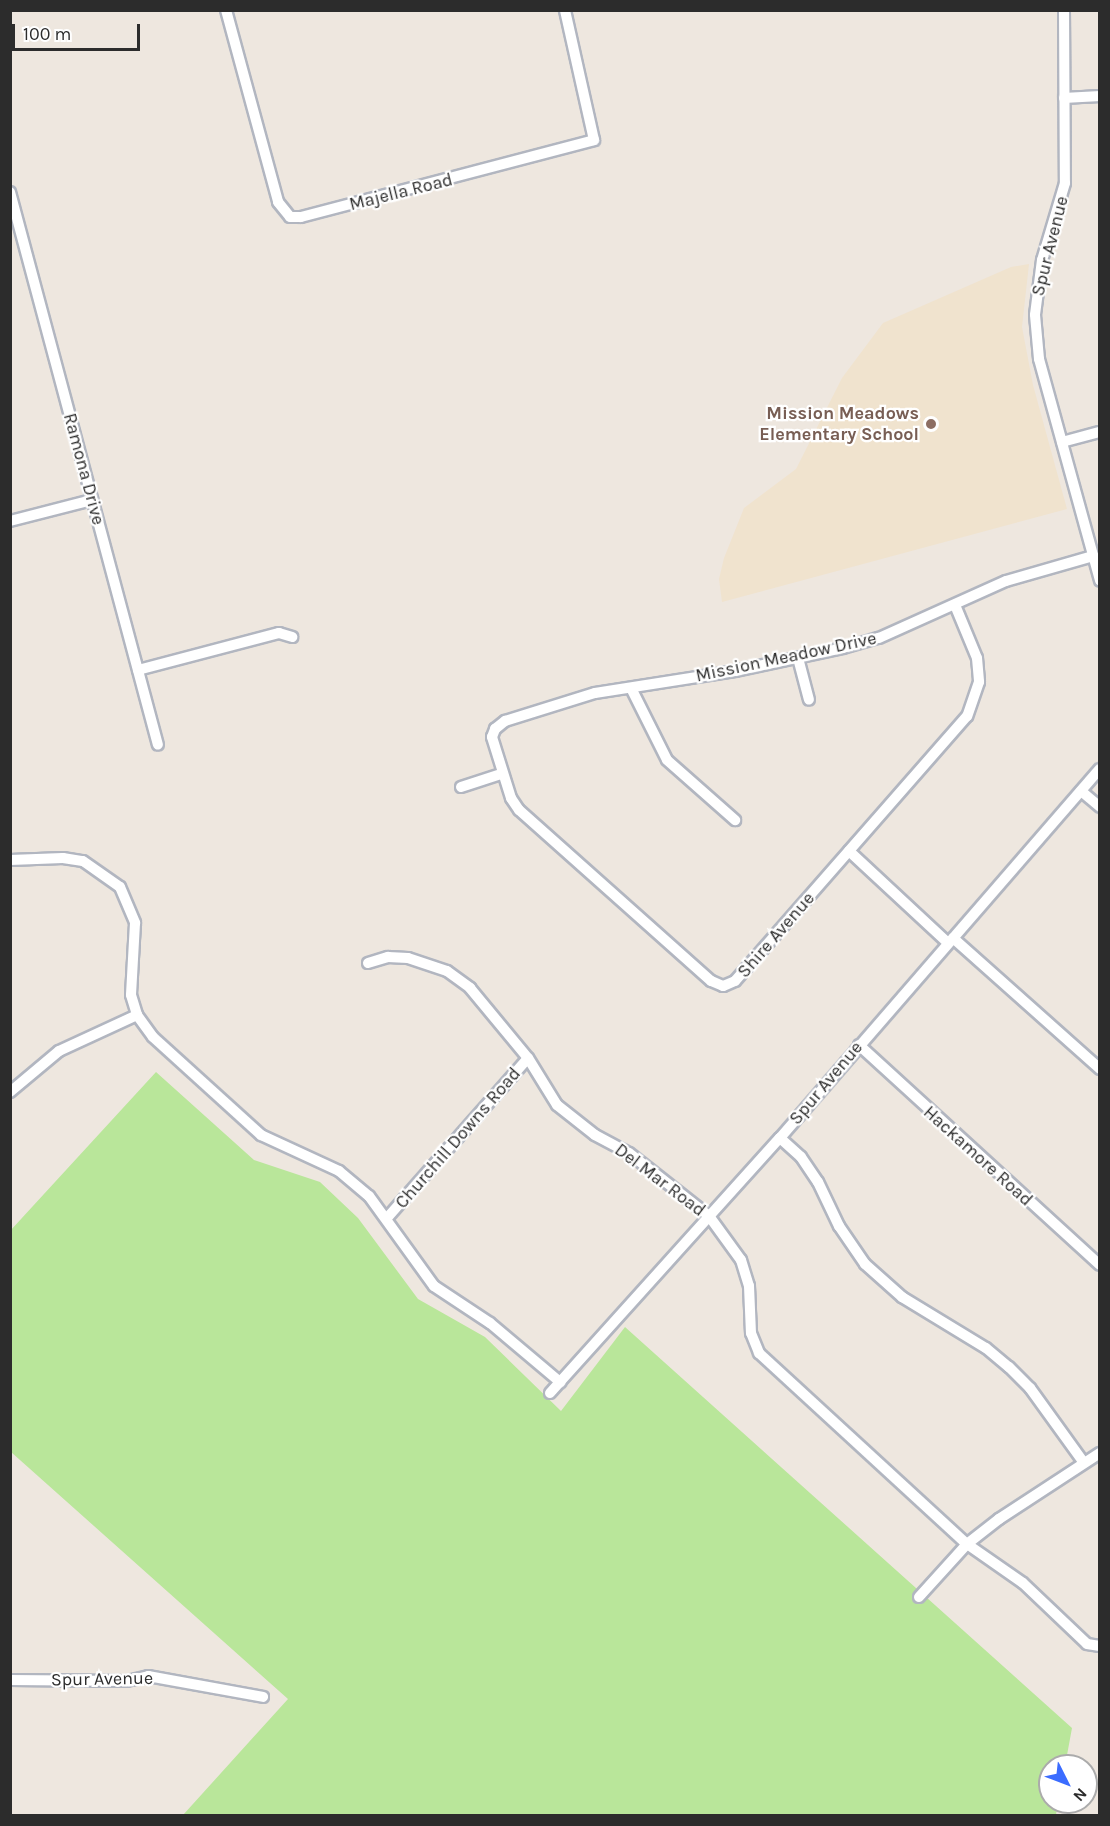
<!DOCTYPE html>
<html>
<head>
<meta charset="utf-8">
<style>
  body { margin:0 }
  #map { position:relative; width:1110px; height:1826px; overflow:hidden; background:#eee7df; font-family:Karla,sans-serif }
  div>[style] { position:absolute }
  .education>* { inset:0; background:#f0e3ce }
  .green>* { inset:0; background:#b9e69a }
  .roads { filter:drop-shadow(2px 0 #b2b6c0) drop-shadow(-2px 0 #b2b6c0) drop-shadow(0 2px #b2b6c0) drop-shadow(0 -2px #b2b6c0) }
  .minor>* { height:10px; margin:-5px; padding:0 5px; transform-origin:5px; border-radius:5px; background:#fff }
  .dots>* { width:16px; height:16px; translate:-50% -50%; box-sizing:border-box; border:3px solid #fff; border-radius:50% }
  span { translate:-50% -50%; white-space:nowrap; text-align:center; line-height:1.15; -webkit-text-stroke:4.5px #fff; paint-order:stroke }
  .street-label { font-size:18px; color:#2c2c2c }
  .education-label { font-size:18px; color:#785e54; font-weight:700 }
  .right { translate:-100% -50%; text-align:right }
  .frame { position:absolute; inset:0; border:12px solid #2c2c2c; pointer-events:none }
  .north { position:absolute; left:1038px; top:1754px; width:60px; height:60px; box-sizing:border-box; background:#fff; border:2px solid #ababab; border-radius:50%; rotate:132deg; font-size:16px; font-weight:700; line-height:24px; text-align:center; color:#2c2c2c }
  .north::after { content:''; display:block; margin:auto; width:21px; height:27px; background:#3b6cff; clip-path:polygon(50% 0,100% 100%,50% 72%,0 100%) }
  .scale { position:absolute; left:12px; top:24px; width:128px; height:27px; box-sizing:border-box; border:3px solid #2c2c2c; border-top:0; padding-left:8px; font-size:18px; line-height:21px; white-space:nowrap; color:#2c2c2c; -webkit-text-stroke:4px #fff; paint-order:stroke }
</style>
</head>
<body>
<div id="map">
  <div class="education">
    <div style="clip-path:polygon(1029px 264px,1022px 327px,1033px 385px,1067px 509px,722px 602px,719px 579px,724px 558px,744px 508px,796px 469px,842px 378px,883px 323px,1011px 267px)"></div>
  </div>
  <div class="green">
    <div style="clip-path:polygon(156px 1072px,254px 1160px,320px 1182px,358px 1218px,418px 1299px,485px 1337px,561px 1411px,625px 1327px,1072px 1728px,1065px 1766px,1050px 1766px,1050px 1802px,1058px 1802px,1056px 1815px,183px 1815px,288px 1699px,11px 1452px,10px 1231px)"></div>
  </div>
  <div class="roads">
    <div class="minor">
      <div style="left:226px;top:10px;width:199px;rotate:74.8deg"></div>
      <div style="left:278px;top:202px;width:19px;rotate:51deg"></div>
      <div style="left:290px;top:217px;width:11px"></div>
      <div style="left:301px;top:217px;width:303px;rotate:-14.7deg"></div>
      <div style="left:594px;top:140px;width:133px;rotate:-102.6deg"></div>
      <div style="left:1064px;top:10px;width:173px;rotate:89.7deg"></div>
      <div style="left:1065px;top:183px;width:80px;rotate:106.6deg"></div>
      <div style="left:1042px;top:260px;width:55px;rotate:97.3deg"></div>
      <div style="left:1035px;top:315px;width:44px;rotate:84.8deg"></div>
      <div style="left:1039px;top:359px;width:230px;rotate:74.6deg"></div>
      <div style="left:1064px;top:98px;width:36px;rotate:-3deg"></div>
      <div style="left:10px;top:192px;width:572px;rotate:75.02deg"></div>
      <div style="left:1062px;top:442px;width:39px;rotate:-15deg"></div>
      <div style="left:10px;top:521px;width:85px;rotate:-14.4deg"></div>
      <div style="left:955px;top:605px;width:57px;rotate:67.5deg"></div>
      <div style="left:977px;top:658px;width:24px;rotate:85deg"></div>
      <div style="left:979px;top:682px;width:36px;rotate:109deg"></div>
      <div style="left:967px;top:716px;width:352px;rotate:131.2deg"></div>
      <div style="left:735px;top:981px;width:13px;rotate:157deg"></div>
      <div style="left:723px;top:986px;width:13px;rotate:-157deg"></div>
      <div style="left:711px;top:981px;width:257px;rotate:-138.3deg"></div>
      <div style="left:519px;top:810px;width:14px;rotate:-124deg"></div>
      <div style="left:511px;top:798px;width:64px;rotate:-107.3deg"></div>
      <div style="left:492px;top:737px;width:9px;rotate:-69deg"></div>
      <div style="left:495px;top:729px;width:13px;rotate:-39deg"></div>
      <div style="left:505px;top:721px;width:94px;rotate:-17.3deg"></div>
      <div style="left:595px;top:693px;width:142px;rotate:-8.9deg"></div>
      <div style="left:735px;top:671px;width:110px;rotate:-12deg"></div>
      <div style="left:843px;top:648px;width:37px;rotate:-16deg"></div>
      <div style="left:879px;top:638px;width:139px;rotate:-24.2deg"></div>
      <div style="left:1006px;top:581px;width:91px;rotate:-16deg"></div>
      <div style="left:798px;top:658px;width:43px;rotate:75.3deg"></div>
      <div style="left:138px;top:670px;width:146px;rotate:-14.7deg"></div>
      <div style="left:279px;top:633px;width:14px;rotate:17deg"></div>
      <div style="left:631px;top:688px;width:80px;rotate:63.4deg"></div>
      <div style="left:667px;top:760px;width:91px;rotate:41.4deg"></div>
      <div style="left:461px;top:787px;width:42px;rotate:-18deg"></div>
      <div style="left:1081px;top:791px;width:25px;rotate:40deg"></div>
      <div style="left:849px;top:851px;width:135px;rotate:42.9deg"></div>
      <div style="left:10px;top:860px;width:53px;rotate:-2.2deg"></div>
      <div style="left:63px;top:858px;width:20px;rotate:9deg"></div>
      <div style="left:83px;top:861px;width:45px;rotate:35.1deg"></div>
      <div style="left:120px;top:887px;width:39px;rotate:67deg"></div>
      <div style="left:135px;top:923px;width:72px;rotate:93.2deg"></div>
      <div style="left:131px;top:995px;width:21px;rotate:73deg"></div>
      <div style="left:137px;top:1015px;width:27px;rotate:54deg"></div>
      <div style="left:153px;top:1037px;width:146px;rotate:42.2deg"></div>
      <div style="left:261px;top:1135px;width:86px;rotate:24.8deg"></div>
      <div style="left:339px;top:1171px;width:39px;rotate:40deg"></div>
      <div style="left:369px;top:1196px;width:111px;rotate:54.2deg"></div>
      <div style="left:434px;top:1286px;width:67px;rotate:33.5deg"></div>
      <div style="left:490px;top:1323px;width:92px;rotate:40.1deg"></div>
      <div style="left:953px;top:938px;width:197px;rotate:41.7deg"></div>
      <div style="left:368px;top:963px;width:21px;rotate:-17deg"></div>
      <div style="left:388px;top:957px;width:20px;rotate:3deg"></div>
      <div style="left:408px;top:958px;width:41px;rotate:18.4deg"></div>
      <div style="left:447px;top:971px;width:29px;rotate:36deg"></div>
      <div style="left:470px;top:988px;width:91px;rotate:50.4deg"></div>
      <div style="left:528px;top:1058px;width:55px;rotate:58.3deg"></div>
      <div style="left:557px;top:1105px;width:48px;rotate:38.3deg"></div>
      <div style="left:595px;top:1135px;width:38px;rotate:28deg"></div>
      <div style="left:629px;top:1153px;width:102px;rotate:38.2deg"></div>
      <div style="left:709px;top:1216px;width:54px;rotate:54deg"></div>
      <div style="left:741px;top:1260px;width:27px;rotate:73deg"></div>
      <div style="left:749px;top:1286px;width:47px;rotate:87.6deg"></div>
      <div style="left:751px;top:1333px;width:22px;rotate:68deg"></div>
      <div style="left:759px;top:1353px;width:282px;rotate:42.6deg"></div>
      <div style="left:967px;top:1544px;width:68px;rotate:34.9deg"></div>
      <div style="left:1023px;top:1583px;width:88px;rotate:43.6deg"></div>
      <div style="left:1087px;top:1644px;width:13px;rotate:9deg"></div>
      <div style="left:859px;top:1045px;width:326px;rotate:42.4deg"></div>
      <div style="left:10px;top:1092px;width:64px;rotate:-39.9deg"></div>
      <div style="left:59px;top:1051px;width:86px;rotate:-24.8deg"></div>
      <div style="left:780px;top:1138px;width:28px;rotate:42deg"></div>
      <div style="left:801px;top:1157px;width:30px;rotate:56deg"></div>
      <div style="left:818px;top:1182px;width:49px;rotate:64.5deg"></div>
      <div style="left:839px;top:1226px;width:46px;rotate:55.6deg"></div>
      <div style="left:865px;top:1264px;width:50px;rotate:41.7deg"></div>
      <div style="left:902px;top:1297px;width:98px;rotate:31.3deg"></div>
      <div style="left:986px;top:1348px;width:30px;rotate:40deg"></div>
      <div style="left:1009px;top:1367px;width:30px;rotate:45deg"></div>
      <div style="left:1030px;top:1388px;width:92px;rotate:54.2deg"></div>
      <div style="left:387px;top:1218px;width:213px;rotate:-48.6deg"></div>
      <div style="left:550px;top:1393px;width:343px;rotate:-48deg"></div>
      <div style="left:780px;top:1138px;width:488px;rotate:-49.1deg"></div>
      <div style="left:919px;top:1597px;width:72px;rotate:-47.8deg"></div>
      <div style="left:967px;top:1544px;width:41px;rotate:-38deg"></div>
      <div style="left:999px;top:1519px;width:121px;rotate:-33.2deg"></div>
      <div style="left:10px;top:1680px;width:117px;rotate:0.5deg"></div>
      <div style="left:127px;top:1681px;width:22px;rotate:-13deg"></div>
      <div style="left:148px;top:1676px;width:117px;rotate:10.3deg"></div>
    </div>
  </div>
  <div class="dots">
    <div style="left:931px;top:424px;background:#8d6e63"></div>
  </div>
  <div class="street-label">
    <span style="left:401px;top:192px;rotate:-14deg">Majella Road</span>
    <span style="left:1050px;top:246px;rotate:-76deg">Spur Avenue</span>
    <span style="left:84px;top:469px;rotate:75deg">Ramona Drive</span>
    <span style="left:786px;top:657px;rotate:-12deg">Mission Meadow Drive</span>
    <span style="left:776px;top:935px;rotate:-49deg">Shire Avenue</span>
    <span style="left:826px;top:1083px;rotate:-50deg">Spur Avenue</span>
    <span style="left:458px;top:1138px;rotate:-49deg">Churchill Downs Road</span>
    <span style="left:978px;top:1156px;rotate:42deg">Hackamore Road</span>
    <span style="left:660px;top:1180px;rotate:37deg">Del Mar Road</span>
    <span style="left:102px;top:1679px;rotate:-1deg">Spur Avenue</span>
  </div>
  <div class="education-label">
    <span class="right" style="left:919px;top:424px">Mission Meadows<br>Elementary School</span>
  </div>
  <div class="frame"></div>
  <div class="north">N</div>
  <div class="scale">100 m</div>
</div>
</body>
</html>
